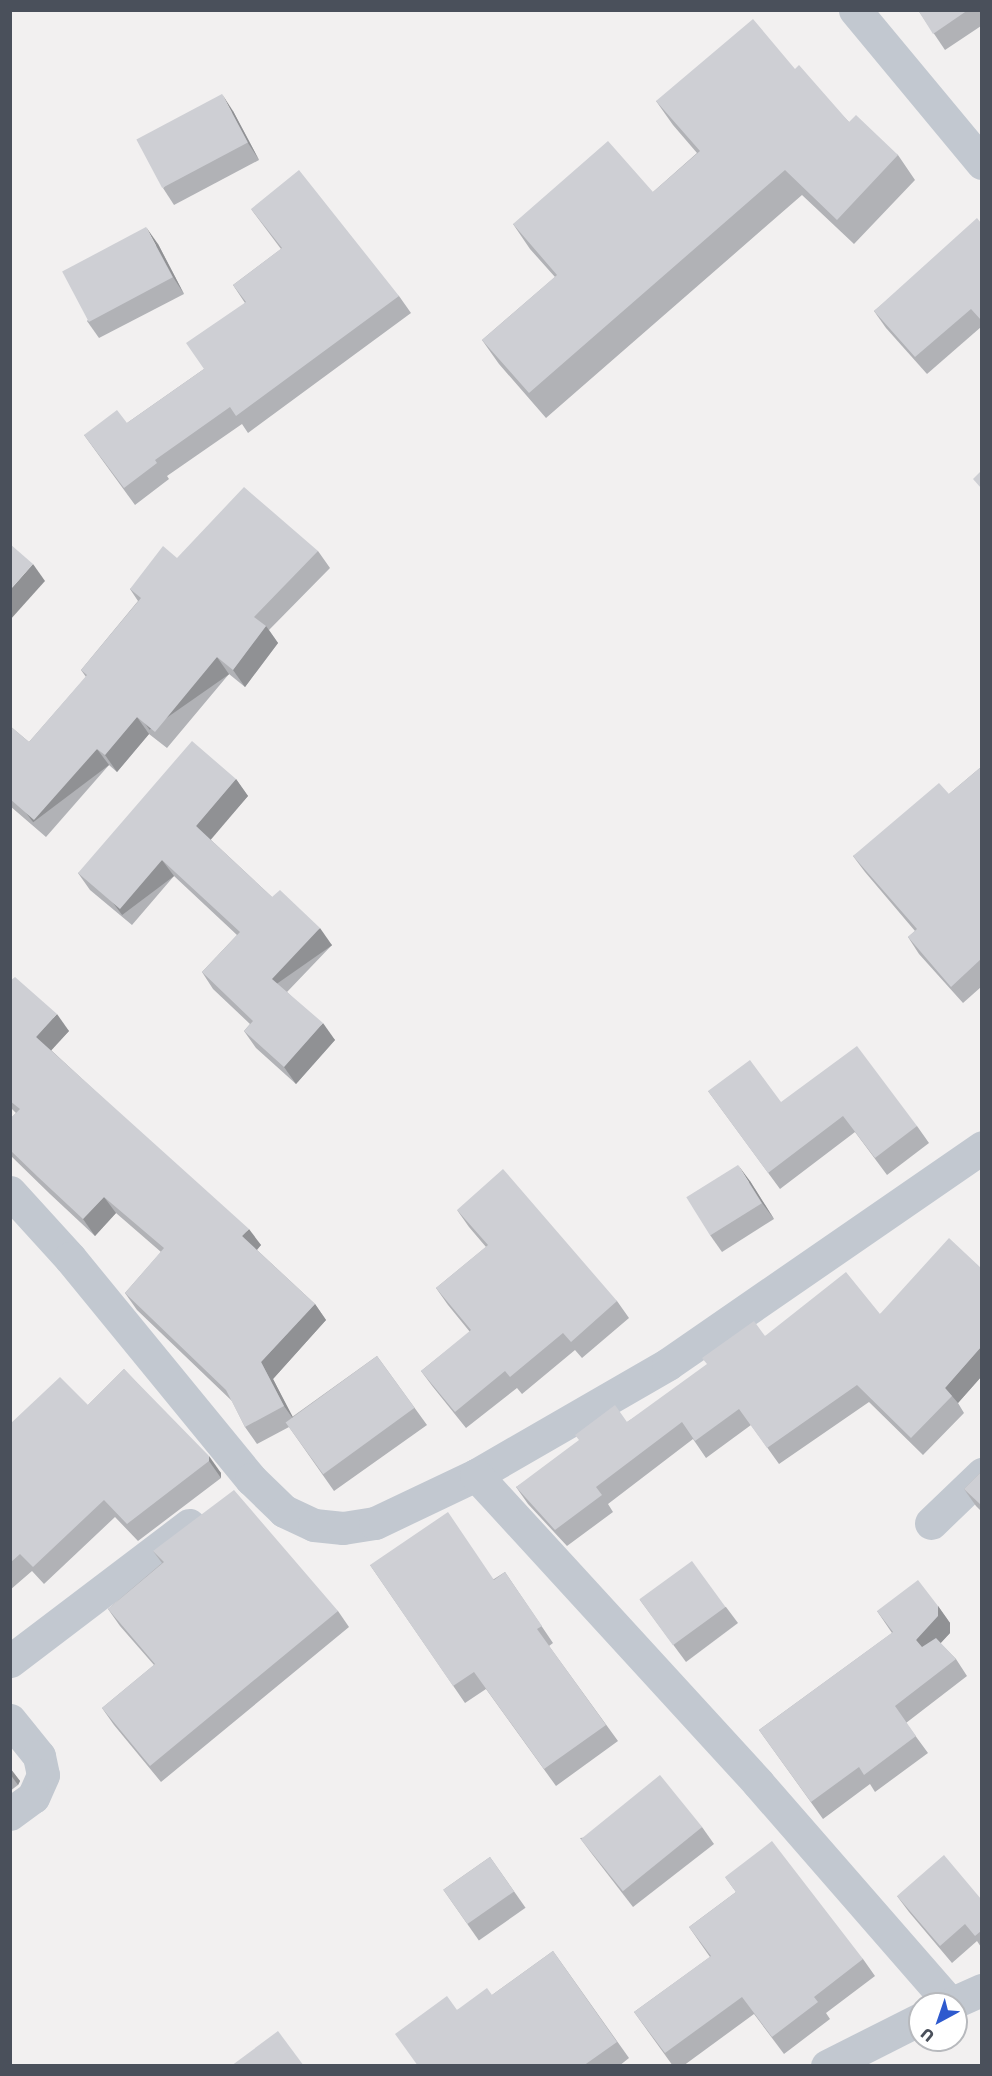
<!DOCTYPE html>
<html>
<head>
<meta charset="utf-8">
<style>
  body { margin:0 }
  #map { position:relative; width:992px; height:2076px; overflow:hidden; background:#f2f0f0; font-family:Rubik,sans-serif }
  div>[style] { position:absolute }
  .minor>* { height:33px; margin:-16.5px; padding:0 16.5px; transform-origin:16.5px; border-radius:16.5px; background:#c2c8d0 }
  .wall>* { inset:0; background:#b1b2b6; transform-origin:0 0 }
  .shaded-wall>* { inset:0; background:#909194; transform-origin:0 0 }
  .building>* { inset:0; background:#cecfd4; transform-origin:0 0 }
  span { translate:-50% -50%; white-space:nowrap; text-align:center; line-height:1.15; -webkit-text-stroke:5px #fff; paint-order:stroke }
  .frame { position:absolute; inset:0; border:12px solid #4a505b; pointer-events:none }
  .north { position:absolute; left:908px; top:1992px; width:60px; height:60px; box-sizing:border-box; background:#fff; border:2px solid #b7b9bd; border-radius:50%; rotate:220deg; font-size:16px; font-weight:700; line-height:24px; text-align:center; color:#4a505b }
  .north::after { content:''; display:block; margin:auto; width:21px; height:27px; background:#2e5ace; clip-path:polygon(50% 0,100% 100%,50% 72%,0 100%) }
</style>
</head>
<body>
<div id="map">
  <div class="minor">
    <div style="left:855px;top:10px;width:199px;rotate:50.3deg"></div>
    <div style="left:10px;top:1192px;width:89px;rotate:47.7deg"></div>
    <div style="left:70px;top:1258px;width:286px;rotate:50.7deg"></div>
    <div style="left:251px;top:1479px;width:46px;rotate:44.1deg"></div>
    <div style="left:284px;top:1511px;width:33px;rotate:25deg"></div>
    <div style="left:314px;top:1525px;width:29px;rotate:6deg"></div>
    <div style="left:343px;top:1528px;width:32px;rotate:-9deg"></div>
    <div style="left:375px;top:1523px;width:112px;rotate:-25.4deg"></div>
    <div style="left:476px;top:1475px;width:222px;rotate:-30deg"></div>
    <div style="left:668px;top:1364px;width:382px;rotate:-34.6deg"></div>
    <div style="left:476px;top:1475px;width:418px;rotate:47.5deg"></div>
    <div style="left:758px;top:1783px;width:293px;rotate:48.9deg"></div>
    <div style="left:931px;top:1523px;width:71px;rotate:-43.9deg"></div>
    <div style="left:10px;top:1661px;width:225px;rotate:-37.2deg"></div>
    <div style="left:10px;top:1720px;width:46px;rotate:51.1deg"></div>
    <div style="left:39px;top:1756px;width:19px;rotate:78deg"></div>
    <div style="left:43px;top:1775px;width:24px;rotate:114deg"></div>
    <div style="left:33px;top:1797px;width:29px;rotate:144deg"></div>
    <div style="left:950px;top:2004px;width:35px;rotate:-24deg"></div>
    <div style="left:827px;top:2066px;width:104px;rotate:-26.8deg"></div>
  </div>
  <div class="wall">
    <div style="clip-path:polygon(918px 10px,981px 10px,981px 26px,945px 50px)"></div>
    <div style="clip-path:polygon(795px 69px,849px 122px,898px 155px,915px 180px,854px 244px,802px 195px,546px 418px,499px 364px,482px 340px,555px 277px,530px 249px,513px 224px,653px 192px,697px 153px,673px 125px,656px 101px)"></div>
    <div style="clip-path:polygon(233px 111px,259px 160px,174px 205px,163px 188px)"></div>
    <div style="clip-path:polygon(251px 209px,399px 296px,411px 313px,248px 433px,242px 424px,167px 476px,169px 479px,135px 505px,84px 435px,127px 423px,204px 369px,245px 303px,233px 285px,281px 249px)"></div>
    <div style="clip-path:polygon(981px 223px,981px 327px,927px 374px,886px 328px,874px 311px)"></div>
    <div style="clip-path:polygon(158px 244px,184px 294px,99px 338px,87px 321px)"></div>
    <div style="clip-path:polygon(318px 551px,330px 568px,269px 630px,278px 643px,245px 687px,229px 674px,167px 748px,149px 734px,117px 772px,109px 765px,46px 837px,10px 806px,10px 726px,29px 742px,86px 677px,81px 670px,138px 601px,130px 589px,177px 558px)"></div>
    <div style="clip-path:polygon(981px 767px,981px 987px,963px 1003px,919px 954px,908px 937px,915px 931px,865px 872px,853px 856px,949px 794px)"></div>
    <div style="clip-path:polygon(236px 779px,248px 796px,210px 839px,272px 897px,332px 945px,287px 992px,335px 1040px,296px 1084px,256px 1048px,244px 1031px,250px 1024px,213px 989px,202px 972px,237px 935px,174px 876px,132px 925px,90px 890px,78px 873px)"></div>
    <div style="clip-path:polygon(10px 981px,69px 1031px,51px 1050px,261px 1245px,257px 1250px,315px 1304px,326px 1320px,273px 1379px,292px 1417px,377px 1356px,427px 1425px,334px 1491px,289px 1427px,257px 1444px,245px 1427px,232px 1401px,137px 1310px,125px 1293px,161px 1252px,116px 1213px,95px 1236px,50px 1194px,10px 1155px,10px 1119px,16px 1113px,10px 1107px)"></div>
    <div style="clip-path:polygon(708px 1091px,781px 1102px,917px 1126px,929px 1143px,887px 1175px,855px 1132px,780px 1189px)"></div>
    <div style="clip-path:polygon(750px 1181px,774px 1219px,722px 1252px,710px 1235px)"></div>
    <div style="clip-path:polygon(457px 1210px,617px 1301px,629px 1318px,582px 1358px,575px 1350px,522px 1394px,517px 1388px,466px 1428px,433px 1387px,421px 1371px,470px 1332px,448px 1305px,436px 1288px,486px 1247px,469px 1227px)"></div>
    <div style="clip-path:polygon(981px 1268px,981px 1377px,958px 1403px,964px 1413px,923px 1455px,869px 1402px,779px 1464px,751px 1425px,706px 1458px,693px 1439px,608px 1504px,613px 1512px,567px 1546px,528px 1504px,516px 1487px,627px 1422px,765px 1336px,880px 1314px)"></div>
    <div style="clip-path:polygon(124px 1369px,221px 1473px,221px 1478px,138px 1541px,115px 1517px,44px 1584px,32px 1571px,10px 1590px,10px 1424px,88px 1405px)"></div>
    <div style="clip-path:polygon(981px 1472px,981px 1511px,976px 1506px,964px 1489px)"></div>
    <div style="clip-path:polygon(153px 1551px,338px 1611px,349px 1627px,161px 1782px,114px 1725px,102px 1708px,154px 1665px,120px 1626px,108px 1609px,162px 1563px)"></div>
    <div style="clip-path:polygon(370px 1565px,494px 1579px,505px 1572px,553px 1643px,549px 1646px,618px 1741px,556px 1786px,486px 1689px,465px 1703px)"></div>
    <div style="clip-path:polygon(640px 1600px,726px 1607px,738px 1623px,686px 1662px)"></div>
    <div style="clip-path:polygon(938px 1606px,950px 1623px,950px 1633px,940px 1643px,956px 1659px,967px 1676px,906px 1723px,928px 1753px,875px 1792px,870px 1784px,823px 1819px,759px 1730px,892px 1633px,877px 1611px)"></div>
    <div style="clip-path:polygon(10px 1768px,20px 1781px,18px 1785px,10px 1791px)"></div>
    <div style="clip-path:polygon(702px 1827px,714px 1844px,633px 1907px,592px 1854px,580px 1838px)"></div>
    <div style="left:490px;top:1857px;width:62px;height:57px;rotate:55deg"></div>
    <div style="clip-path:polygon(725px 1877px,863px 1959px,875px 1976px,826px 2013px,830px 2019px,784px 2054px,754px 2014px,683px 2066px,673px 2066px,634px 2012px,710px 1957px,689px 1927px,736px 1892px)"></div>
    <div style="clip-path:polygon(897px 1896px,981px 1899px,981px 1947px,977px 1941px,952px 1963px,909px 1912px)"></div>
    <div style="clip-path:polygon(553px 1951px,629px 2058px,619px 2066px,417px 2066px,457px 2010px,492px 1995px)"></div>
  </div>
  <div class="shaded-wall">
    <div style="clip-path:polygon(222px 94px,233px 111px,259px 160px,248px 143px)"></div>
    <div style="clip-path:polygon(146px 227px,158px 244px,184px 294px,173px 277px)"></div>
    <div style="clip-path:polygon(33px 564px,45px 581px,10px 620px,10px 590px)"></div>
    <div style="clip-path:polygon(266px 626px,278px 643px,245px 687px,233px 670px)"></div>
    <div style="left:217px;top:657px;width:21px;height:97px;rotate:55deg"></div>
    <div style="clip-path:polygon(137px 717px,149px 734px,117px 772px,105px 755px)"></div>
    <div style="left:97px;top:749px;width:20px;height:95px;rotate:53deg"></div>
    <div style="clip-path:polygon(236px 779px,248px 796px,208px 843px,196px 826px)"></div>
    <div style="left:162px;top:860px;width:20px;height:65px;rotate:53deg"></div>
    <div style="left:320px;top:928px;width:21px;height:70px;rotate:55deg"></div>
    <div style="clip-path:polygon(57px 1014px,69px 1031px,48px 1054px,36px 1037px)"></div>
    <div style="clip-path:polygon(323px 1023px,335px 1040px,296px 1084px,284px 1067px)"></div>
    <div style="clip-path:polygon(738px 1165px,750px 1181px,774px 1219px,762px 1203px)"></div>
    <div style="clip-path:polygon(104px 1197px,116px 1213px,95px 1236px,83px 1219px)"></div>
    <div style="clip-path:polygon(249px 1229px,261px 1245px,254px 1253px,242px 1236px)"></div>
    <div style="clip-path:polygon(315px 1304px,326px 1320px,273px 1379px,296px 1423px,284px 1406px,261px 1362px)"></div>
    <div style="clip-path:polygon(981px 1347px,981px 1377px,958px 1403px,952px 1396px,945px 1388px)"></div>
    <div style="clip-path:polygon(209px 1456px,221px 1473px,221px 1478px,209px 1461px)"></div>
    <div style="clip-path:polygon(938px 1606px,950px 1623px,950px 1633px,928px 1657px,916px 1640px)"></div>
    <div style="clip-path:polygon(10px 1768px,20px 1781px,18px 1785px,10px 1774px)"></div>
  </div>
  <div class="building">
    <div style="clip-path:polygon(918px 10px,968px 10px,933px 34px)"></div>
    <div style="clip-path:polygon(753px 19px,795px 69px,799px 65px,849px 122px,856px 115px,898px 155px,837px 220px,785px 170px,529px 393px,482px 340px,557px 275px,513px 224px,608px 141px,653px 192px,700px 151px,656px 101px)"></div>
    <div style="left:222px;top:94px;width:55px;height:97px;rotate:62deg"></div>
    <div style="clip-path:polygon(299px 170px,399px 296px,236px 416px,230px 407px,155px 460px,157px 463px,124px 488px,84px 435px,117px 410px,127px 423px,204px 369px,186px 343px,246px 302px,233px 285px,282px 248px,251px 209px)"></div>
    <div style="clip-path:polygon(977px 218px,981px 223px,981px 320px,971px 309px,915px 357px,874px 311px)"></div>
    <div style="left:146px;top:227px;width:57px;height:95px;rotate:62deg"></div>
    <div style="clip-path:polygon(981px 471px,981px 488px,973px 479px)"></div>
    <div style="clip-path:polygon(244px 487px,318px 551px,254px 617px,266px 626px,233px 670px,217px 657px,155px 732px,137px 717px,105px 755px,97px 749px,34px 820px,10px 799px,10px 726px,29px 742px,87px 675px,81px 670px,141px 598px,130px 589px,163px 546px,177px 558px)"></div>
    <div style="clip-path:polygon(10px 544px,33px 564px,10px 590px)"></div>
    <div style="clip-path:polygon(192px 741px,236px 779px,196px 826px,272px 897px,280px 890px,320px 928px,272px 979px,323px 1023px,284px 1067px,244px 1031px,253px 1021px,202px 972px,240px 932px,162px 860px,120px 909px,78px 873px)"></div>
    <div style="clip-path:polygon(981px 767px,981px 959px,951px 987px,908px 937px,917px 929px,853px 856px,939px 783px,949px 794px)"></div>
    <div style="clip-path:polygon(15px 977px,57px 1014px,36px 1037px,249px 1229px,242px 1236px,315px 1304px,261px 1362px,284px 1406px,245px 1427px,226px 1390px,125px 1293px,164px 1248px,104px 1197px,83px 1219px,38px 1177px,10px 1150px,10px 1119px,20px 1109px,10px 1101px,10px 981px)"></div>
    <div style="clip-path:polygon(857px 1046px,917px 1126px,875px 1158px,843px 1116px,768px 1173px,708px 1091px,750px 1060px,781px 1102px)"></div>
    <div style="left:738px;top:1165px;width:45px;height:61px;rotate:58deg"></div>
    <div style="clip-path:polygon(503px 1169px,617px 1301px,571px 1342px,563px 1333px,510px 1377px,505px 1371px,455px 1412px,421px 1371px,471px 1330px,436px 1288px,488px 1245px,457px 1210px)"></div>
    <div style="clip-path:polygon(949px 1238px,981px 1268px,981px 1347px,945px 1388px,952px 1396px,911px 1438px,857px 1385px,767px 1448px,739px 1409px,695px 1441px,682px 1422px,596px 1487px,602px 1495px,555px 1530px,516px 1487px,579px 1440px,575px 1435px,615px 1405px,627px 1422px,707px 1364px,702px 1358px,754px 1321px,765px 1336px,846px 1272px,880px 1314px)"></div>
    <div style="left:377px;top:1356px;width:64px;height:113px;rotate:54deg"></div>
    <div style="clip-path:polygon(124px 1369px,209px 1456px,209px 1461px,127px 1524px,104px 1500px,33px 1567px,20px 1554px,10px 1563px,10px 1424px,60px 1377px,88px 1405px)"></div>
    <div style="clip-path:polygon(981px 1472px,981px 1505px,964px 1489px)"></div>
    <div style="clip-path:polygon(234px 1490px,338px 1611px,150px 1766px,102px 1708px,155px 1664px,108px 1609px,164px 1562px,153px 1551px)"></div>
    <div style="clip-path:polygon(448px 1512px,494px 1580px,505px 1572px,542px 1626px,537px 1629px,606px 1725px,544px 1769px,474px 1672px,453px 1686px,370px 1565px)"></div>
    <div style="left:692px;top:1561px;width:57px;height:65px;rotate:54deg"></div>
    <div style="clip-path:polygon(918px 1580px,938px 1606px,938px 1616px,916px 1640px,922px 1647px,936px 1638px,956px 1659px,895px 1706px,916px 1736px,864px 1775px,859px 1767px,811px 1802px,759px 1730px,893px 1632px,877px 1611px)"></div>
    <div style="left:660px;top:1775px;width:67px;height:102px;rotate:51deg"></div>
    <div style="clip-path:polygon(772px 1841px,863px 1959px,814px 1997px,818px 2002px,772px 2037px,742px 1997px,665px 2053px,634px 2012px,711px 1956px,689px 1927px,736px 1892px,725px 1877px)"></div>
    <div style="clip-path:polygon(944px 1855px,981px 1899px,981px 1931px,975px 1936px,965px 1924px,940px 1946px,897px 1896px)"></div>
    <div style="left:490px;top:1857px;width:42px;height:57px;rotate:55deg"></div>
    <div style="clip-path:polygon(553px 1951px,617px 2042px,583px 2066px,418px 2066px,395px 2034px,447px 1996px,457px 2010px,487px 1988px,492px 1995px)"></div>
    <div style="clip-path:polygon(278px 2031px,304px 2066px,231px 2066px)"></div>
  </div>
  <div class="frame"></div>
  <div class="north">U</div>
</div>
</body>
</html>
